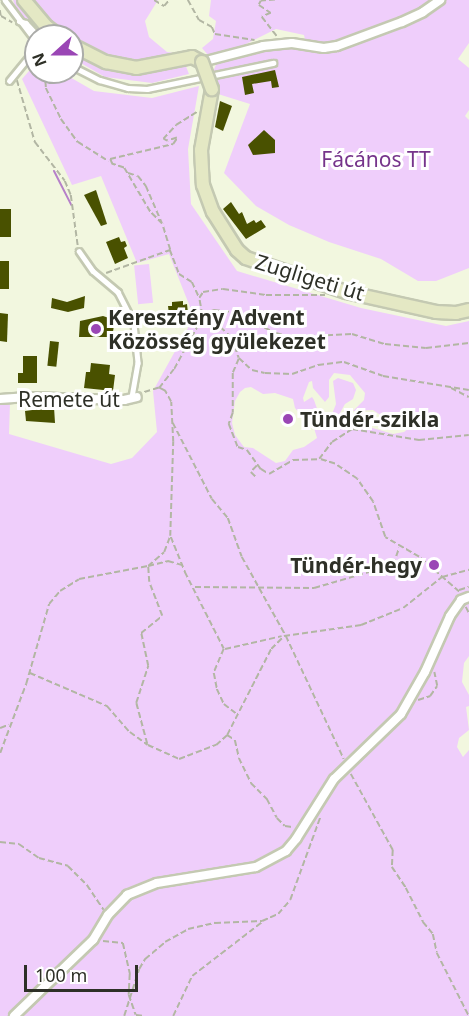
<!DOCTYPE html>
<html>
<head>
<meta charset="utf-8">
<style>
  body { margin:0 }
  #map { position:relative; width:469px; height:1016px; overflow:hidden; background:#f2f7df; font-family:"Noto Sans",sans-serif }
  div>[style] { position:absolute }
  .green>* { inset:0; background:#efcefb; transform-origin:0 0 }
  .stream>* { height:2px; margin:-1px; padding:0 1px; transform-origin:1px; border-radius:1px; background:#b680c9 }
  .building>* { inset:0; background:#495100; transform-origin:0 0 }
  .path>* { height:1.5px; margin-top:-0.75px; transform-origin:0; background:repeating-linear-gradient(90deg,#b2b6a3 0 6px,transparent 0 9px) }
  .roads { filter:drop-shadow(2px 0 #c4c9b2) drop-shadow(-2px 0 #c4c9b2) drop-shadow(0 2px #c4c9b2) drop-shadow(0 -2px #c4c9b2) }
  .lane>* { height:4.5px; margin:-2.25px; padding:0 2.25px; transform-origin:2.25px; border-radius:2.25px; background:#fff }
  .street>* { height:8px; margin:-4px; padding:0 4px; transform-origin:4px; border-radius:4px; background:#fff }
  .secondary>* { height:12px; margin:-6px; padding:0 6px; transform-origin:6px; border-radius:6px; background:#e4e8c4 }
  .bridges { filter:drop-shadow(2px 0 #c4c9b2) drop-shadow(-2px 0 #c4c9b2) drop-shadow(0 2px #c4c9b2) drop-shadow(0 -2px #c4c9b2) }
  .secondary-bridge>* { height:12px; margin:-6px; padding:0 6px; transform-origin:6px; border-radius:6px; background:#e4e8c4 }
  .dots>* { width:16px; height:16px; translate:-50% -50%; box-sizing:border-box; border:3px solid #fff; border-radius:50% }
  span { translate:-50% -50%; white-space:nowrap; text-align:center; line-height:1.15; -webkit-text-stroke:6px #fff; paint-order:stroke }
  .park-label { font-size:21px; color:#76348b }
  .street-label { font-size:21px; color:#2e3027 }
  .poi-label { font-size:21px; color:#2e3027; font-weight:700 }
  .left { translate:0 -50%; text-align:left }
  .right { translate:-100% -50%; text-align:right }
  .north { position:absolute; left:24px; top:24px; width:60px; height:60px; box-sizing:border-box; background:#fff; border:2px solid #abaca9; border-radius:50%; rotate:249deg; font-size:16px; font-weight:700; line-height:24px; text-align:center; color:#2e3027 }
  .north::after { content:''; display:block; margin:auto; width:21px; height:27px; background:#9a46b5; clip-path:polygon(50% 0,100% 100%,50% 72%,0 100%) }
  .scale { position:absolute; left:24px; top:965px; width:114px; height:27px; box-sizing:border-box; border:3px solid #2e3027; border-top:0; padding-left:8px; font-size:18px; line-height:21px; white-space:nowrap; color:#2e3027; -webkit-text-stroke:4px #fff; paint-order:stroke }
</style>
</head>
<body>
<div id="map">
  <div class="green">
    <div style="clip-path:polygon(13px 0,158px 0,145px 21px,149px 37px,167px 52px,181px 54px,189px 74px,152px 83px,105px 77px,72px 58px,72px 36px,41px 36px,17px 12px)"></div>
    <div style="clip-path:polygon(211px 0,469px 0,469px 43px,458px 59px,469px 68px,469px 110px,465px 116px,469px 120px,469px 268px,436px 281px,418px 281px,381px 259px,329px 242px,289px 225px,256px 206px,224px 173px,250px 104px,218px 94px,213px 72px,217px 62px,272px 49px,318px 49px,307px 48px,304px 35px,276px 29px,242px 46px,208px 55px,202px 48px,213px 39px,216px 21px,209px 16px)"></div>
    <div style="clip-path:polygon(evenodd,36px 63px,36px 72px,61px 72px,94px 91px,152px 98px,199px 86px,188px 149px,191px 204px,237px 271px,361px 308px,446px 326px,469px 321px,469px 656px,464px 663px,462px 682px,469px 695px,469px 706px,466px 707px,469px 730px,459px 738px,457px 747px,463px 757px,469px 750px,469px 1016px,0 1016px,0 404px,10px 403px,9px 434px,111px 464px,132px 458px,157px 432px,153px 391px,194px 317px,169px 254px,137px 263px,101px 176px,72px 185px,22px 79px,36px 63px,334px 373px,350px 375px,365px 393px,364px 400px,353px 411px,373px 410px,385px 418px,395px 419px,411px 416px,418px 421px,404px 432px,393px 434px,352px 422px,340px 422px,340px 413px,345px 404px,353px 399px,356px 390px,353px 383px,338px 378px,333px 381px,336px 404px,332px 414px,320px 417px,314px 400px,312px 397px,304px 402px,303px 398px,309px 382px,312px 381px,313px 388px,325px 402px,329px 397px,329px 380px,334px 373px,36px 63px,251px 387px,263px 394px,275px 393px,293px 399px,295px 408px,301px 415px,311px 418px,317px 438px,304px 447px,293px 450px,285px 461px,276px 463px,253px 448px,244px 447px,235px 435px,232px 423px,235px 401px,240px 392px,245px 388px,251px 387px)"></div>
    <div style="left:149px;top:264px;width:39px;height:15px;rotate:84deg"></div>
  </div>
  <div class="stream">
    <div style="left:54px;top:171px;width:38px;rotate:63deg"></div>
  </div>
  <div class="building">
    <div style="clip-path:polygon(275px 70px,279px 87px,272px 88px,271px 81px,252px 84px,254px 93px,245px 95px,242px 77px)"></div>
    <div style="clip-path:polygon(220px 101px,232px 106px,223px 131px,215px 127px)"></div>
    <div style="clip-path:polygon(264px 130px,275px 140px,275px 153px,253px 155px,248px 145px)"></div>
    <div style="clip-path:polygon(96px 190px,107px 224px,101px 226px,84px 195px)"></div>
    <div style="clip-path:polygon(231px 202px,239px 214px,242px 212px,247px 224px,254px 220px,256px 223px,261px 220px,266px 227px,246px 239px,223px 209px)"></div>
    <div style="left:0;top:209px;width:11px;height:28px"></div>
    <div style="clip-path:polygon(119px 237px,121px 242px,125px 241px,127px 246px,124px 248px,128px 258px,115px 264px,106px 242px)"></div>
    <div style="left:0;top:261px;width:9px;height:28px"></div>
    <div style="clip-path:polygon(85px 296px,84px 308px,68px 312px,51px 308px,52px 298px,67px 302px)"></div>
    <div style="clip-path:polygon(183px 301px,183px 305px,187px 304px,189px 322px,174px 326px,173px 323px,170px 323px,168px 306px,172px 306px,172px 302px)"></div>
    <div style="clip-path:polygon(0 313px,8px 314px,7px 342px,0 341px)"></div>
    <div style="clip-path:polygon(103px 316px,115px 320px,112px 337px,79px 337px,80px 321px)"></div>
    <div style="left:50px;top:341px;width:9px;height:25px;rotate:6deg"></div>
    <div style="clip-path:polygon(23px 356px,37px 356px,37px 383px,18px 383px,18px 373px,23px 373px)"></div>
    <div style="clip-path:polygon(91px 363px,110px 365px,109px 374px,115px 375px,113px 391px,84px 388px,86px 372px,90px 372px)"></div>
    <div style="clip-path:polygon(54px 407px,55px 423px,26px 421px,25px 411px)"></div>
  </div>
  <div class="path">
    <div style="left:154px;top:0;width:12px;rotate:31deg"></div>
    <div style="left:164px;top:6px;width:8px;rotate:-50deg"></div>
    <div style="left:188px;top:0;width:23px;rotate:61deg"></div>
    <div style="left:199px;top:20px;width:15px;rotate:28deg"></div>
    <div style="left:212px;top:27px;width:8px;rotate:67deg"></div>
    <div style="left:215px;top:34px;width:40px;rotate:8.5deg"></div>
    <div style="left:275px;top:0;width:14px;rotate:176deg"></div>
    <div style="left:261px;top:1px;width:4px;rotate:117deg"></div>
    <div style="left:259px;top:5px;width:14px;rotate:34deg"></div>
    <div style="left:271px;top:13px;width:10px;rotate:156deg"></div>
    <div style="left:262px;top:17px;width:24px;rotate:52deg"></div>
    <div style="left:0;top:10px;width:6px;rotate:81deg"></div>
    <div style="left:1px;top:16px;width:13px;rotate:29deg"></div>
    <div style="left:45px;top:72px;width:16px;rotate:86deg"></div>
    <div style="left:46px;top:88px;width:34px;rotate:64deg"></div>
    <div style="left:61px;top:119px;width:29px;rotate:54deg"></div>
    <div style="left:78px;top:142px;width:36px;rotate:32deg"></div>
    <div style="left:17px;top:80px;width:65px;rotate:73.8deg"></div>
    <div style="left:35px;top:142px;width:49px;rotate:52.4deg"></div>
    <div style="left:65px;top:181px;width:15px;rotate:67deg"></div>
    <div style="left:71px;top:195px;width:51px;rotate:82.2deg"></div>
    <div style="left:128px;top:173px;width:10px;rotate:17deg"></div>
    <div style="left:138px;top:176px;width:13px;rotate:51deg"></div>
    <div style="left:146px;top:186px;width:40px;rotate:66.6deg"></div>
    <div style="left:170px;top:250px;width:26px;rotate:69deg"></div>
    <div style="left:179px;top:274px;width:15px;rotate:32deg"></div>
    <div style="left:192px;top:282px;width:17px;rotate:65deg"></div>
    <div style="left:106px;top:273px;width:68px;rotate:-19.8deg"></div>
    <div style="left:170px;top:250px;width:27px;rotate:-107deg"></div>
    <div style="left:162px;top:224px;width:17px;rotate:-135deg"></div>
    <div style="left:150px;top:212px;width:51px;rotate:-120.6deg"></div>
    <div style="left:124px;top:168px;width:13px;rotate:-162deg"></div>
    <div style="left:112px;top:164px;width:5px;rotate:-112deg"></div>
    <div style="left:110px;top:159px;width:65px;rotate:-13.4deg"></div>
    <div style="left:173px;top:144px;width:7px;rotate:-56deg"></div>
    <div style="left:177px;top:138px;width:10px;rotate:163deg"></div>
    <div style="left:167px;top:141px;width:4px;rotate:-153deg"></div>
    <div style="left:163px;top:139px;width:19px;rotate:-47deg"></div>
    <div style="left:176px;top:125px;width:26px;rotate:-32deg"></div>
    <div style="left:203px;top:314px;width:12px;rotate:-20deg"></div>
    <div style="left:214px;top:310px;width:18px;rotate:6deg"></div>
    <div style="left:232px;top:312px;width:49px;rotate:25.5deg"></div>
    <div style="left:276px;top:333px;width:16px;rotate:15deg"></div>
    <div style="left:291px;top:337px;width:61px;rotate:-2.8deg"></div>
    <div style="left:352px;top:334px;width:34px;rotate:17deg"></div>
    <div style="left:385px;top:344px;width:41px;rotate:5.6deg"></div>
    <div style="left:426px;top:348px;width:43px;rotate:-6.6deg"></div>
    <div style="left:202px;top:315px;width:13px;rotate:27deg"></div>
    <div style="left:214px;top:321px;width:25px;rotate:43deg"></div>
    <div style="left:232px;top:338px;width:21px;rotate:71deg"></div>
    <div style="left:239px;top:358px;width:18px;rotate:43deg"></div>
    <div style="left:252px;top:370px;width:13px;rotate:13deg"></div>
    <div style="left:265px;top:373px;width:27px;rotate:2deg"></div>
    <div style="left:292px;top:374px;width:28px;rotate:-19deg"></div>
    <div style="left:318px;top:365px;width:26px;rotate:-7deg"></div>
    <div style="left:344px;top:362px;width:41px;rotate:19.7deg"></div>
    <div style="left:383px;top:376px;width:87px;rotate:9.2deg"></div>
    <div style="left:239px;top:359px;width:15px;rotate:113deg"></div>
    <div style="left:233px;top:373px;width:40px;rotate:90deg"></div>
    <div style="left:233px;top:413px;width:12px;rotate:110deg"></div>
    <div style="left:229px;top:424px;width:25px;rotate:69deg"></div>
    <div style="left:238px;top:447px;width:9px;rotate:18deg"></div>
    <div style="left:247px;top:450px;width:24px;rotate:54deg"></div>
    <div style="left:261px;top:469px;width:9px;rotate:32deg"></div>
    <div style="left:269px;top:474px;width:28px;rotate:-30deg"></div>
    <div style="left:293px;top:460px;width:25px;rotate:-2deg"></div>
    <div style="left:159px;top:388px;width:24px;rotate:-52deg"></div>
    <div style="left:174px;top:369px;width:46px;rotate:-61.2deg"></div>
    <div style="left:196px;top:329px;width:15px;rotate:-67deg"></div>
    <div style="left:202px;top:315px;width:17px;rotate:-100deg"></div>
    <div style="left:199px;top:298px;width:7px;rotate:-56deg"></div>
    <div style="left:203px;top:292px;width:20px;rotate:-9deg"></div>
    <div style="left:223px;top:289px;width:43px;rotate:7.9deg"></div>
    <div style="left:266px;top:295px;width:59px"></div>
    <div style="left:451px;top:388px;width:20px;rotate:27deg"></div>
    <div style="left:173px;top:423px;width:85px;rotate:62.8deg"></div>
    <div style="left:212px;top:499px;width:25px;rotate:50deg"></div>
    <div style="left:228px;top:518px;width:41px;rotate:70.3deg"></div>
    <div style="left:242px;top:557px;width:90px;rotate:60.9deg"></div>
    <div style="left:286px;top:636px;width:136px;rotate:64.8deg"></div>
    <div style="left:257px;top:466px;width:8px;rotate:135deg"></div>
    <div style="left:251px;top:472px;width:8px;rotate:45deg"></div>
    <div style="left:171px;top:537px;width:38px;rotate:68deg"></div>
    <div style="left:185px;top:572px;width:86px;rotate:63.1deg"></div>
    <div style="left:224px;top:649px;width:26px;rotate:113deg"></div>
    <div style="left:214px;top:673px;width:16px;rotate:79deg"></div>
    <div style="left:217px;top:689px;width:17px;rotate:65deg"></div>
    <div style="left:224px;top:704px;width:16px;rotate:38deg"></div>
    <div style="left:195px;top:587px;width:119px;rotate:0.5deg"></div>
    <div style="left:314px;top:588px;width:82px;rotate:-16.2deg"></div>
    <div style="left:393px;top:565px;width:18px;rotate:-71deg"></div>
    <div style="left:459px;top:590px;width:10px;rotate:-17deg"></div>
    <div style="left:459px;top:592px;width:53px;rotate:-138.8deg"></div>
    <div style="left:419px;top:557px;width:39px;rotate:-150deg"></div>
    <div style="left:385px;top:537px;width:37px;rotate:-109deg"></div>
    <div style="left:373px;top:502px;width:28px;rotate:-125deg"></div>
    <div style="left:357px;top:479px;width:27px;rotate:-146deg"></div>
    <div style="left:335px;top:464px;width:17px;rotate:-163deg"></div>
    <div style="left:319px;top:459px;width:21px;rotate:-53deg"></div>
    <div style="left:332px;top:442px;width:24px;rotate:-33deg"></div>
    <div style="left:352px;top:429px;width:68px;rotate:9.3deg"></div>
    <div style="left:419px;top:440px;width:50px;rotate:-5.7deg"></div>
    <div style="left:466px;top:607px;width:7px;rotate:63deg"></div>
    <div style="left:225px;top:649px;width:58px;rotate:-12.8deg"></div>
    <div style="left:30px;top:673px;width:84px;rotate:23.2deg"></div>
    <div style="left:107px;top:706px;width:35px;rotate:49deg"></div>
    <div style="left:130px;top:732px;width:22px;rotate:36deg"></div>
    <div style="left:148px;top:745px;width:34px;rotate:24deg"></div>
    <div style="left:179px;top:759px;width:40px;rotate:-21deg"></div>
    <div style="left:216px;top:745px;width:15px;rotate:-42deg"></div>
    <div style="left:227px;top:735px;width:97px;rotate:-62.9deg"></div>
    <div style="left:271px;top:649px;width:18px;rotate:-45deg"></div>
    <div style="left:284px;top:636px;width:78px;rotate:-8.1deg"></div>
    <div style="left:361px;top:625px;width:45px;rotate:-22deg"></div>
    <div style="left:403px;top:608px;width:50px;rotate:-38.5deg"></div>
    <div style="left:442px;top:577px;width:28px;rotate:-15deg"></div>
    <div style="left:418px;top:700px;width:13px;rotate:-18deg"></div>
    <div style="left:430px;top:696px;width:12px;rotate:-55deg"></div>
    <div style="left:437px;top:686px;width:14px;rotate:-102deg"></div>
    <div style="left:0;top:728px;width:9px;rotate:-21deg"></div>
    <div style="left:227px;top:735px;width:9px;rotate:32deg"></div>
    <div style="left:235px;top:740px;width:18px;rotate:77deg"></div>
    <div style="left:239px;top:758px;width:28px;rotate:64deg"></div>
    <div style="left:251px;top:783px;width:23px;rotate:45deg"></div>
    <div style="left:267px;top:799px;width:21px;rotate:62deg"></div>
    <div style="left:277px;top:818px;width:11px;rotate:45deg"></div>
    <div style="left:285px;top:826px;width:7px;rotate:8deg"></div>
    <div style="left:147px;top:744px;width:42px;rotate:-105deg"></div>
    <div style="left:136px;top:703px;width:39px;rotate:-72deg"></div>
    <div style="left:148px;top:666px;width:34px;rotate:-102deg"></div>
    <div style="left:141px;top:633px;width:27px;rotate:-39deg"></div>
    <div style="left:162px;top:616px;width:36px;rotate:-111deg"></div>
    <div style="left:149px;top:582px;width:16px;rotate:-94deg"></div>
    <div style="left:148px;top:566px;width:21px;rotate:-14deg"></div>
    <div style="left:168px;top:561px;width:15px;rotate:16deg"></div>
    <div style="left:0;top:753px;width:74px;rotate:-69.4deg"></div>
    <div style="left:26px;top:684px;width:83px;rotate:-74deg"></div>
    <div style="left:49px;top:604px;width:17px;rotate:-50deg"></div>
    <div style="left:60px;top:591px;width:22px;rotate:-32deg"></div>
    <div style="left:79px;top:579px;width:70px;rotate:-10.7deg"></div>
    <div style="left:148px;top:566px;width:21px;rotate:-41deg"></div>
    <div style="left:164px;top:552px;width:17px;rotate:-69deg"></div>
    <div style="left:170px;top:536px;width:94px;rotate:-88.2deg"></div>
    <div style="left:173px;top:442px;width:40px;rotate:-92.9deg"></div>
    <div style="left:171px;top:402px;width:13px;rotate:-119deg"></div>
    <div style="left:165px;top:391px;width:7px;rotate:-153deg"></div>
    <div style="left:159px;top:388px;width:17px;rotate:163deg"></div>
    <div style="left:351px;top:774px;width:87px;rotate:61.1deg"></div>
    <div style="left:393px;top:850px;width:17px;rotate:93deg"></div>
    <div style="left:392px;top:867px;width:25px;rotate:56deg"></div>
    <div style="left:406px;top:888px;width:38px;rotate:63deg"></div>
    <div style="left:423px;top:922px;width:16px;rotate:50deg"></div>
    <div style="left:433px;top:934px;width:19px;rotate:78deg"></div>
    <div style="left:437px;top:953px;width:71px;rotate:63.1deg"></div>
    <div style="left:0;top:842px;width:19px;rotate:6deg"></div>
    <div style="left:19px;top:844px;width:24px;rotate:35deg"></div>
    <div style="left:39px;top:858px;width:30px;rotate:15deg"></div>
    <div style="left:68px;top:866px;width:27px;rotate:45deg"></div>
    <div style="left:87px;top:885px;width:30px;rotate:56deg"></div>
    <div style="left:103px;top:941px;width:20px;rotate:6deg"></div>
    <div style="left:123px;top:943px;width:32px;rotate:77deg"></div>
    <div style="left:130px;top:974px;width:21px;rotate:93deg"></div>
    <div style="left:129px;top:995px;width:21px;rotate:71deg"></div>
    <div style="left:136px;top:1015px;width:9px;rotate:6deg"></div>
    <div style="left:124px;top:1016px;width:49px;rotate:-72.3deg"></div>
    <div style="left:139px;top:969px;width:12px;rotate:-59deg"></div>
    <div style="left:145px;top:959px;width:26px;rotate:-40deg"></div>
    <div style="left:165px;top:942px;width:26px;rotate:-29deg"></div>
    <div style="left:188px;top:929px;width:28px;rotate:-13deg"></div>
    <div style="left:215px;top:923px;width:47px;rotate:-2.4deg"></div>
    <div style="left:262px;top:921px;width:17px;rotate:-24deg"></div>
    <div style="left:278px;top:914px;width:18px;rotate:-49deg"></div>
    <div style="left:290px;top:900px;width:90px;rotate:-70deg"></div>
    <div style="left:173px;top:1016px;width:44px;rotate:-64.6deg"></div>
    <div style="left:192px;top:976px;width:88px;rotate:-37.6deg"></div>
  </div>
  <div class="roads">
    <div class="lane">
      <div style="left:5px;top:0;width:51px;rotate:52.9deg"></div>
      <div style="left:19px;top:21px;width:7px;rotate:16deg"></div>
      <div style="left:26px;top:23px;width:18px;rotate:47deg"></div>
      <div style="left:72px;top:66px;width:31px;rotate:27deg"></div>
      <div style="left:100px;top:80px;width:29px;rotate:16deg"></div>
      <div style="left:128px;top:88px;width:19px;rotate:3deg"></div>
      <div style="left:147px;top:89px;width:129px;rotate:-11.7deg"></div>
      <div style="left:9px;top:81px;width:43px;rotate:-50.7deg"></div>
      <div style="left:79px;top:251px;width:24px;rotate:55deg"></div>
      <div style="left:93px;top:271px;width:33px;rotate:40deg"></div>
      <div style="left:118px;top:292px;width:36px;rotate:63deg"></div>
      <div style="left:134px;top:324px;width:39px;rotate:84deg"></div>
      <div style="left:138px;top:363px;width:36px;rotate:100deg"></div>
    </div>
    <div class="street">
      <div style="left:202px;top:62px;width:63px;rotate:-14.7deg"></div>
      <div style="left:263px;top:46px;width:29px;rotate:-6deg"></div>
      <div style="left:292px;top:43px;width:32px;rotate:9deg"></div>
      <div style="left:324px;top:48px;width:13px;rotate:-9deg"></div>
      <div style="left:337px;top:46px;width:69px;rotate:-20.3deg"></div>
      <div style="left:402px;top:22px;width:23px;rotate:-25deg"></div>
      <div style="left:423px;top:12px;width:21px;rotate:-35deg"></div>
      <div style="left:0;top:399px;width:28px;rotate:-4deg"></div>
      <div style="left:28px;top:397px;width:96px;rotate:1.8deg"></div>
      <div style="left:124px;top:400px;width:13px;rotate:-13deg"></div>
      <div style="left:14px;top:1016px;width:110px;rotate:-43.9deg"></div>
      <div style="left:93px;top:940px;width:29px;rotate:-59deg"></div>
      <div style="left:108px;top:915px;width:28px;rotate:-46deg"></div>
      <div style="left:127px;top:895px;width:32px;rotate:-22deg"></div>
      <div style="left:157px;top:883px;width:100px;rotate:-9.2deg"></div>
      <div style="left:256px;top:867px;width:34px;rotate:-28deg"></div>
      <div style="left:286px;top:851px;width:16px;rotate:-50deg"></div>
      <div style="left:296px;top:839px;width:71px;rotate:-57.7deg"></div>
      <div style="left:334px;top:779px;width:93px;rotate:-44.1deg"></div>
      <div style="left:401px;top:714px;width:48px;rotate:-60.3deg"></div>
      <div style="left:425px;top:672px;width:61px;rotate:-65.9deg"></div>
      <div style="left:450px;top:616px;width:19px;rotate:-55deg"></div>
      <div style="left:461px;top:600px;width:9px;rotate:-21deg"></div>
    </div>
    <div class="secondary">
      <div style="left:24px;top:0;width:35px;rotate:50deg"></div>
      <div style="left:47px;top:27px;width:15px;rotate:37deg"></div>
      <div style="left:72px;top:45px;width:38px;rotate:27deg"></div>
      <div style="left:106px;top:62px;width:31px;rotate:11deg"></div>
      <div style="left:136px;top:68px;width:57px;rotate:-11.1deg"></div>
      <div style="left:192px;top:57px;width:11px;rotate:27deg"></div>
      <div style="left:212px;top:89px;width:62px;rotate:100.2deg"></div>
      <div style="left:201px;top:150px;width:35px;rotate:87deg"></div>
      <div style="left:203px;top:185px;width:29px;rotate:70deg"></div>
      <div style="left:213px;top:212px;width:45px;rotate:57.7deg"></div>
      <div style="left:237px;top:250px;width:12px;rotate:42deg"></div>
      <div style="left:246px;top:258px;width:106px;rotate:18.8deg"></div>
      <div style="left:346px;top:292px;width:92px;rotate:12.5deg"></div>
      <div style="left:436px;top:312px;width:20px;rotate:3deg"></div>
      <div style="left:456px;top:313px;width:13px;rotate:-13deg"></div>
    </div>
  </div>
  <div class="bridges">
    <div class="secondary-bridge">
      <div style="left:202px;top:62px;width:29px;rotate:70deg"></div>
    </div>
  </div>
  <div class="dots">
    <div style="left:96px;top:329px;background:#9a46b5"></div>
    <div style="left:288px;top:419px;background:#9a46b5"></div>
    <div style="left:434px;top:565px;background:#9a46b5"></div>
  </div>
  <div class="park-label">
    <span style="left:376px;top:159px">Fácános TT</span>
  </div>
  <div class="street-label">
    <span style="left:310px;top:277px;rotate:17deg">Zugligeti út</span>
    <span style="left:69px;top:399px">Remete út</span>
  </div>
  <div class="poi-label">
    <span class="left" style="left:108px;top:329px">Keresztény Advent<br>Közösség gyülekezet</span>
    <span class="left" style="left:300px;top:419px">Tündér-szikla</span>
    <span class="right" style="left:422px;top:565px">Tündér-hegy</span>
  </div>
  <div class="north">N</div>
  <div class="scale">100 m</div>
</div>
</body>
</html>
